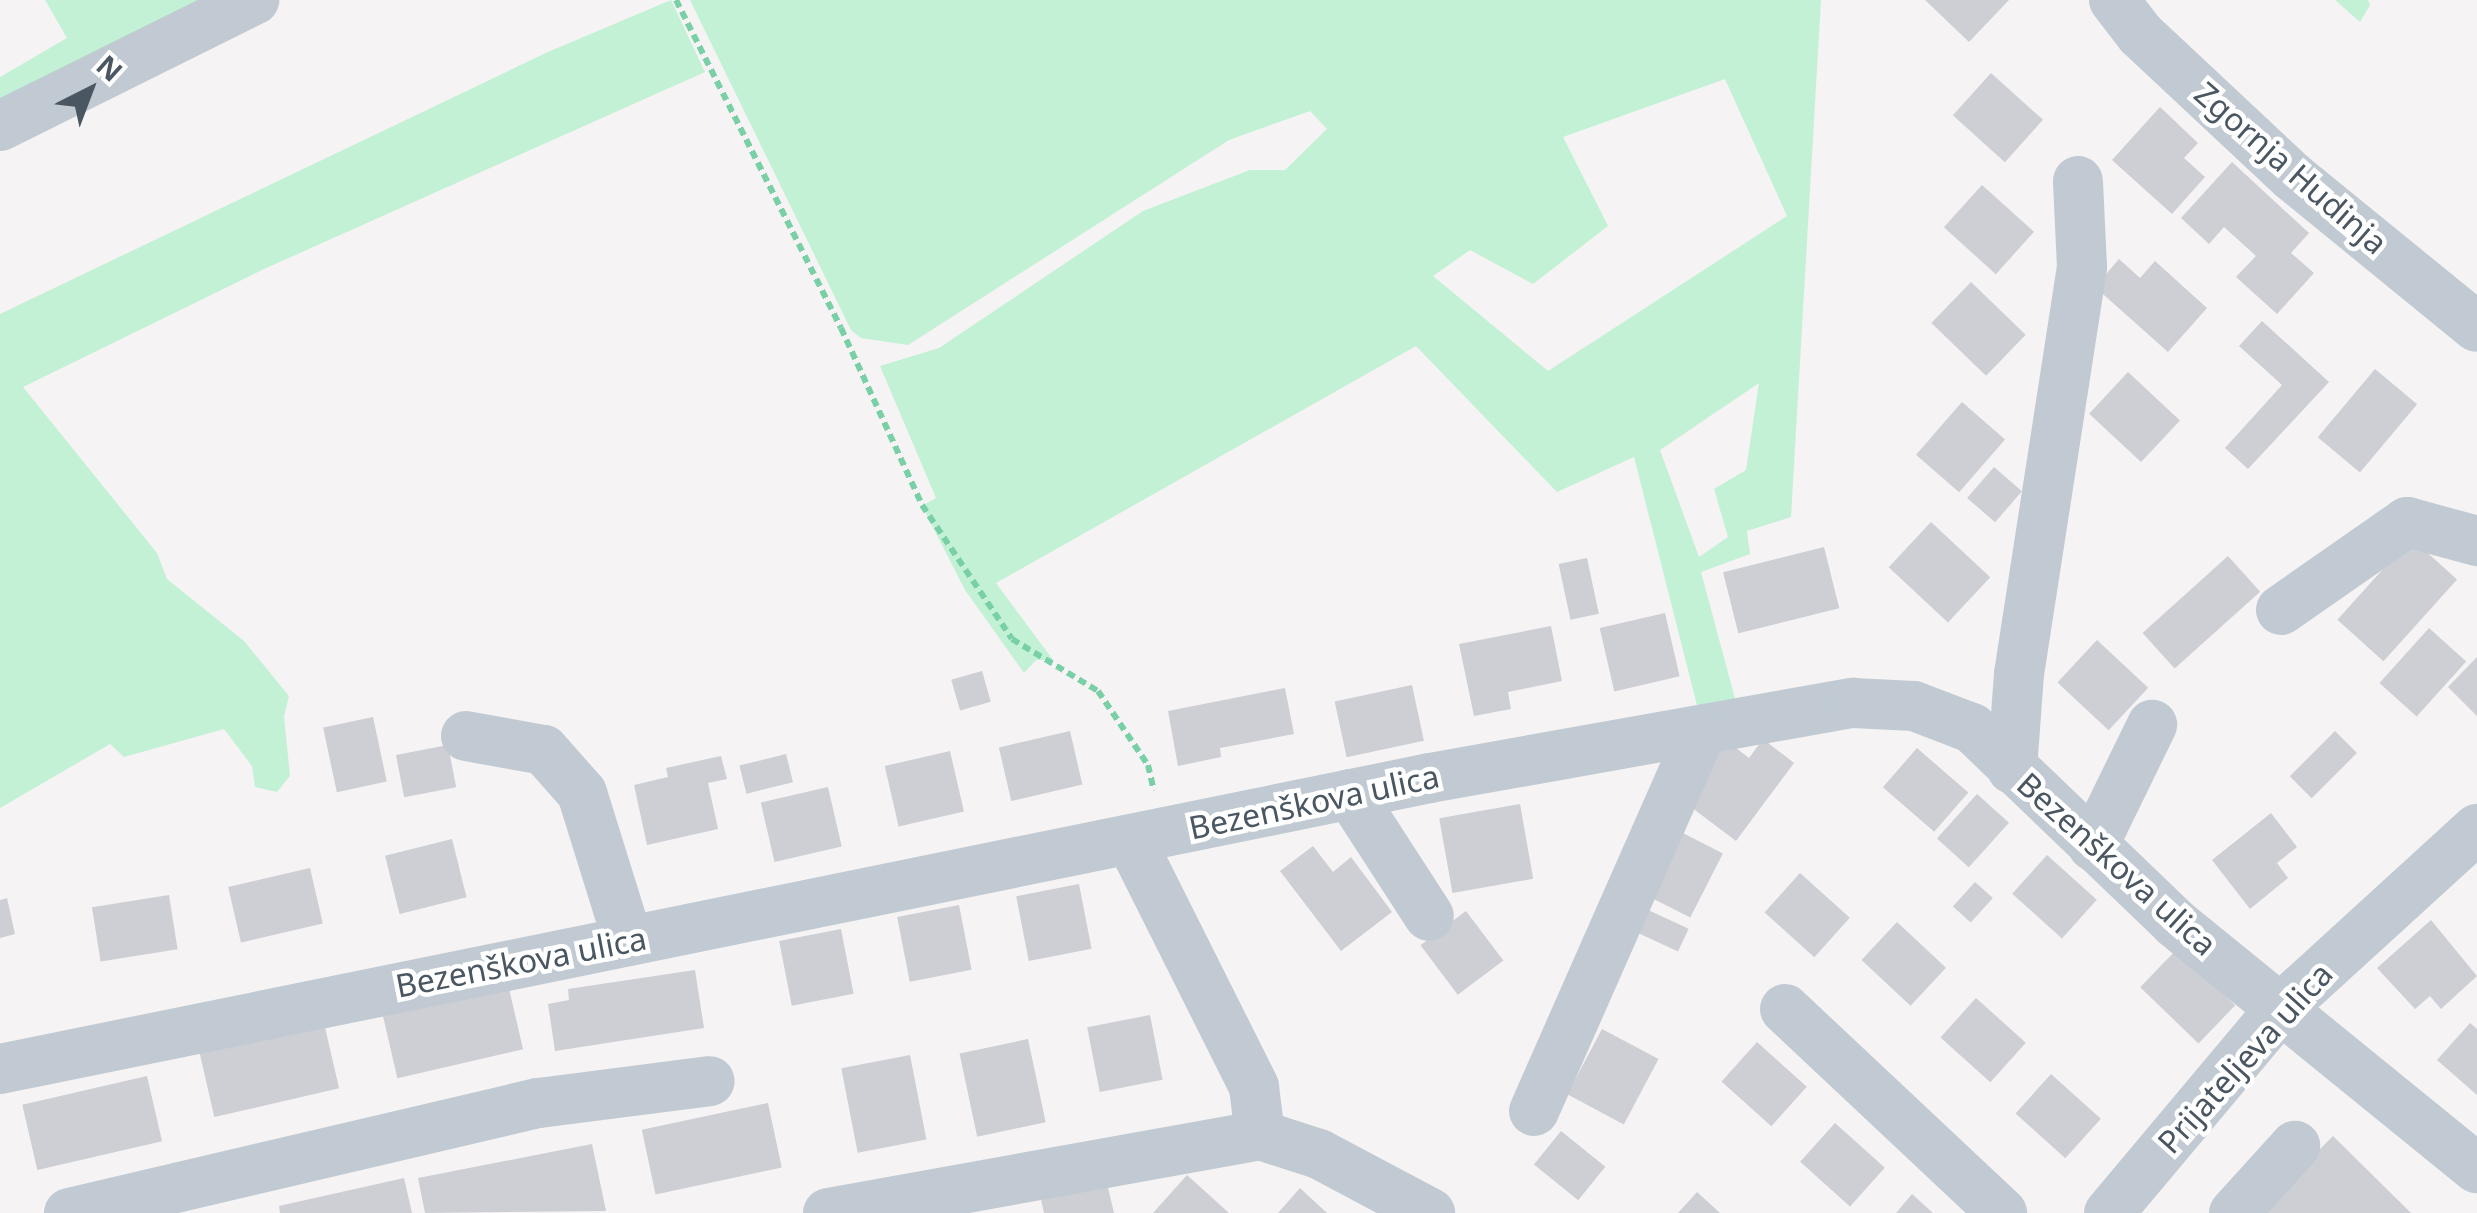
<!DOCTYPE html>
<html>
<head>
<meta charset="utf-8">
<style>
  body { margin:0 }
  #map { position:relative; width:2477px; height:1213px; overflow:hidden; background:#f5f3f3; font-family:"Noto Sans",sans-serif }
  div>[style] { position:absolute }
  .green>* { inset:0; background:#c3f1d5 }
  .building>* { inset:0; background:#cdcfd5; transform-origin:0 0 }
  .path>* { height:6px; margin-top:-3px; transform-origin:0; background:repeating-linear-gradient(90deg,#7ad0a6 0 8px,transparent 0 13px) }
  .minor>* { height:50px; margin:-25px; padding:0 25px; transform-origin:25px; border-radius:25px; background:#c1cad2 }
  span { translate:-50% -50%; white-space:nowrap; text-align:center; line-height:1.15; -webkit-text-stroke:9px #fff; paint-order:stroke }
  .street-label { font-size:32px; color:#4a5661 }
  .north { position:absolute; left:40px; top:40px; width:100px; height:100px; -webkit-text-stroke:8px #fff; paint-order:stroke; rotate:42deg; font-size:28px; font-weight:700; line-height:40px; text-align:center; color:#4a5661 }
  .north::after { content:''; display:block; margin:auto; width:35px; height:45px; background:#4a5661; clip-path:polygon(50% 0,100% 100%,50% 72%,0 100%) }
</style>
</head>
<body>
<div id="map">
  <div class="green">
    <div style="clip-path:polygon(45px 0,199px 0,0 113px,0 77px,67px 38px)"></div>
    <div style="clip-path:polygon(671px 0,705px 72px,264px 269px,23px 387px,157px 553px,167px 579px,244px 641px,289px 696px,284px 716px,290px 776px,277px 792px,255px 787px,252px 766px,224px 729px,124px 757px,110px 744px,0 808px,0 314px,548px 52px)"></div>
    <div style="clip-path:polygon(evenodd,690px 0,1821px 0,1791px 517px,1747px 531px,1750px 554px,1701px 572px,1737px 706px,1700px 717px,1634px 457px,1557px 492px,1416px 346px,996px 583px,1053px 660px,1036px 660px,1024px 673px,965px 590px,922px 506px,936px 498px,880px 366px,939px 348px,1143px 211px,1250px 170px,1285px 170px,1327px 129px,1310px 111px,1229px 140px,908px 345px,861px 338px,851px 330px,690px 0,1725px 79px,1787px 216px,1548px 371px,1433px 276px,1470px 250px,1533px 284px,1608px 226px,1563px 137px,1725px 79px,690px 0,1759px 383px,1746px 470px,1714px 489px,1728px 537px,1699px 557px,1660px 450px,1759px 383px)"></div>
    <div style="clip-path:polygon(2335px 0,2368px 0,2370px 5px,2360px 22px)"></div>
  </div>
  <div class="building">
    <div style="clip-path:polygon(1925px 0,2009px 0,1969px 42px)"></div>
    <div style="left:1991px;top:73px;width:70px;height:57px;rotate:42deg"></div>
    <div style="clip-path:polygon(2160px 107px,2198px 143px,2184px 158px,2205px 177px,2172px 214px,2112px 160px)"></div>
    <div style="clip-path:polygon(2232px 162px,2309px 233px,2291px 253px,2314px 273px,2277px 314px,2236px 277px,2256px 256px,2224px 227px,2209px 244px,2181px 218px)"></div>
    <div style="left:1982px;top:185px;width:70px;height:57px;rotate:42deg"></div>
    <div style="clip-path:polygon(2119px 259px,2140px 278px,2155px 261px,2207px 308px,2168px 352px,2095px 287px)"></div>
    <div style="left:1971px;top:282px;width:76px;height:57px;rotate:44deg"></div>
    <div style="clip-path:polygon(2262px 321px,2329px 382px,2248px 469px,2225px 448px,2282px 385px,2239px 346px)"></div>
    <div style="left:2375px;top:369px;width:55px;height:89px;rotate:40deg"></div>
    <div style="left:2128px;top:372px;width:71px;height:57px;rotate:43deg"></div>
    <div style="left:1962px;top:402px;width:57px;height:70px;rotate:41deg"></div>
    <div style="left:1994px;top:467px;width:37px;height:41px;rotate:41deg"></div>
    <div style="left:1931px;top:522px;width:81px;height:62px;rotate:43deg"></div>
    <div style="left:2411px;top:538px;width:62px;height:110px;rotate:42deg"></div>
    <div style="left:1824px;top:547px;width:63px;height:104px;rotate:76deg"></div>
    <div style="left:2228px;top:556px;width:48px;height:115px;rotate:48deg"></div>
    <div style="left:1587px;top:558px;width:57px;height:29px;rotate:78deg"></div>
    <div style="left:1665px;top:613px;width:65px;height:67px;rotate:77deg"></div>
    <div style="clip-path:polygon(1551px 626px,1562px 681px,1508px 692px,1511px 709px,1474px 716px,1459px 644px)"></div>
    <div style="left:2429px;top:628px;width:50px;height:74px;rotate:42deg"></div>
    <div style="left:2097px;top:640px;width:70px;height:58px;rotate:43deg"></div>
    <div style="clip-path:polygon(2477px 657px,2477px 716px,2448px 687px)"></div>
    <div style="left:982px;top:671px;width:32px;height:32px;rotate:74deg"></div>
    <div style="left:1412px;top:685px;width:57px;height:79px;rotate:78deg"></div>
    <div style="clip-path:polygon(1285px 688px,1294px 734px,1220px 748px,1221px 757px,1178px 766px,1168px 711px)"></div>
    <div style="left:373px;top:717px;width:66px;height:51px;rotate:78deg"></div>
    <div style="left:1070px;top:731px;width:55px;height:73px;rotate:77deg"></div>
    <div style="left:2335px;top:731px;width:31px;height:64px;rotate:45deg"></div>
    <div style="clip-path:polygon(1763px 739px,1794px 763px,1736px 841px,1683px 801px,1727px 741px,1749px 758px)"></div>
    <div style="left:448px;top:745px;width:43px;height:53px;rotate:79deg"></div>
    <div style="left:1917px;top:748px;width:68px;height:52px;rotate:41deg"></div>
    <div style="left:950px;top:751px;width:62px;height:67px;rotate:77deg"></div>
    <div style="left:786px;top:754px;width:29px;height:48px;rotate:76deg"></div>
    <div style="clip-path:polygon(721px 756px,727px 779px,708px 783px,718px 829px,647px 845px,634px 785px,668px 777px,666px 768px)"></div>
    <div style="left:828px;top:787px;width:61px;height:69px;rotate:77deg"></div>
    <div style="left:1977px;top:794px;width:43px;height:60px;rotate:42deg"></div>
    <div style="left:1520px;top:804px;width:76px;height:82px;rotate:80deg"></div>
    <div style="clip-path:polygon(2271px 813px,2297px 847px,2277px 863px,2288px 878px,2250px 909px,2212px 860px)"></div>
    <div style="left:1673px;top:828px;width:56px;height:72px;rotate:27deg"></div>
    <div style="left:452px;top:839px;width:60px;height:69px;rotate:76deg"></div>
    <div style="clip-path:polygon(1313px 846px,1333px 872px,1351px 857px,1392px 912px,1341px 951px,1280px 871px)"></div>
    <div style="left:2047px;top:855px;width:67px;height:52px;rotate:42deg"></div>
    <div style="left:310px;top:868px;width:57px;height:84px;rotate:77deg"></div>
    <div style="left:1800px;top:873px;width:67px;height:53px;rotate:42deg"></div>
    <div style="left:1975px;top:882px;width:24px;height:33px;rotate:42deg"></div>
    <div style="left:1079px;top:884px;width:66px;height:64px;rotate:79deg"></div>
    <div style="left:169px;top:895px;width:55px;height:78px;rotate:81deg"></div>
    <div style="clip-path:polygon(7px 898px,15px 934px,0 938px,0 900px)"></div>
    <div style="left:959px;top:905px;width:66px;height:63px;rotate:79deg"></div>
    <div style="left:1646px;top:909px;width:47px;height:25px;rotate:25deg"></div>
    <div style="left:1466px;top:911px;width:62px;height:57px;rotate:53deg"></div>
    <div style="clip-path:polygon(2431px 920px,2477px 976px,2441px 1009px,2430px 996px,2415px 1009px,2377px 968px)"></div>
    <div style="left:1897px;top:922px;width:67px;height:52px;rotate:43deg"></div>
    <div style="left:841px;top:929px;width:66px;height:63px;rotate:79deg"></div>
    <div style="left:2177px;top:949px;width:81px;height:53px;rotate:44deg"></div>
    <div style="clip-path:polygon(695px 970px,704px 1028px,555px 1051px,548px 1004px,569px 1000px,568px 989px)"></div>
    <div style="left:508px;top:984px;width:67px;height:129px;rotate:77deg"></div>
    <div style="left:1976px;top:998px;width:67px;height:53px;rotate:42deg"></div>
    <div style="left:1150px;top:1015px;width:66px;height:64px;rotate:79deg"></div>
    <div style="left:324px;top:1023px;width:67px;height:128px;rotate:77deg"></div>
    <div style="clip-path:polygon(2470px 1023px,2477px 1029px,2477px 1095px,2437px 1060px)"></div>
    <div style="left:1602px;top:1029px;width:64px;height:74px;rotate:28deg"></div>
    <div style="left:1028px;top:1039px;width:85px;height:70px;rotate:78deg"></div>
    <div style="left:1757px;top:1042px;width:67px;height:53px;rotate:42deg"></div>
    <div style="left:910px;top:1055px;width:86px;height:70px;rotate:79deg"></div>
    <div style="left:2051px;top:1074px;width:67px;height:53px;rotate:42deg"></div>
    <div style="left:147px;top:1076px;width:67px;height:128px;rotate:77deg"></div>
    <div style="left:768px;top:1103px;width:66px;height:129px;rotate:78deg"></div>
    <div style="left:1835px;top:1123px;width:67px;height:52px;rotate:42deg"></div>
    <div style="left:1561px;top:1131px;width:57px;height:43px;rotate:39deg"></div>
    <div style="clip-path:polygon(2333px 1136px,2411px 1213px,2256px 1213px)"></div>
    <div style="clip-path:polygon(592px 1144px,606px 1211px,425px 1213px,418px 1178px)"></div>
    <div style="clip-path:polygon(1105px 1175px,1114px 1213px,1044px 1213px,1039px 1190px)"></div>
    <div style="clip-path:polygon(1187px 1175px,1229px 1213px,1153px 1213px)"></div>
    <div style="clip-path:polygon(404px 1178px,412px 1213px,280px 1213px,279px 1206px)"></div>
    <div style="clip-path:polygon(1300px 1188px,1327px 1213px,1278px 1213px)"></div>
    <div style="clip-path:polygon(1697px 1192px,1720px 1213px,1678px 1213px)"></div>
    <div style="clip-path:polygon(1912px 1194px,1933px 1213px,1896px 1213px)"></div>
  </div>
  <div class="path">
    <div style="left:676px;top:0;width:367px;rotate:63.3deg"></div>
    <div style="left:841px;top:328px;width:195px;rotate:65.4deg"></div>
    <div style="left:922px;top:505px;width:161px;rotate:56.1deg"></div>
    <div style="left:1012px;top:639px;width:100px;rotate:31.2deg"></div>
    <div style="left:1098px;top:691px;width:89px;rotate:56deg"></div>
    <div style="left:1148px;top:765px;width:26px;rotate:77deg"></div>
  </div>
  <div class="minor">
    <div style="left:2114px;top:0;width:43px;rotate:52.6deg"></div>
    <div style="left:2140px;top:34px;width:209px;rotate:43.1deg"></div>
    <div style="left:2293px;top:177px;width:237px;rotate:39.2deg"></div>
    <div style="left:0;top:126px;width:284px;rotate:-26.4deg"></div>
    <div style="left:2281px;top:610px;width:154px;rotate:-34.9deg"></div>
    <div style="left:2407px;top:522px;width:73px;rotate:15.2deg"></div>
    <div style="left:466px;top:736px;width:79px;rotate:10.2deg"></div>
    <div style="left:544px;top:750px;width:57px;rotate:48.5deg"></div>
    <div style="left:582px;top:793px;width:155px;rotate:72.7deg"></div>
    <div style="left:2012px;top:769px;width:95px;rotate:-85.8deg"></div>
    <div style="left:2019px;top:674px;width:412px;rotate:-81.2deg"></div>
    <div style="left:2082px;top:267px;width:86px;rotate:-92.7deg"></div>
    <div style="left:1350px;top:794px;width:145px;rotate:57.1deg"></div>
    <div style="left:1131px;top:841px;width:275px;rotate:63.4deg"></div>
    <div style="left:1254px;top:1087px;width:48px;rotate:82.9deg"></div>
    <div style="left:2093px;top:846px;width:135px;rotate:-64deg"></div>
    <div style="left:1785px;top:1009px;width:298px;rotate:43.2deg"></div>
    <div style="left:0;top:1069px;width:1459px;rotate:-11.5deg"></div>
    <div style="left:1430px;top:778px;width:430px;rotate:-10.1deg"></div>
    <div style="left:1853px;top:703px;width:61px;rotate:2.8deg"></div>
    <div style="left:1914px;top:706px;width:62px;rotate:20.8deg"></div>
    <div style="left:1972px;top:728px;width:281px;rotate:43.8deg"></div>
    <div style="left:2175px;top:923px;width:389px;rotate:39.1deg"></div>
    <div style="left:1534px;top:1111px;width:412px;rotate:-66.2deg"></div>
    <div style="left:69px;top:1213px;width:483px;rotate:-13.2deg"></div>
    <div style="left:539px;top:1103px;width:172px;rotate:-7.3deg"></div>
    <div style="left:828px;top:1213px;width:439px;rotate:-10.2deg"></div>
    <div style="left:1260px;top:1135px;width:62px;rotate:17.9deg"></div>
    <div style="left:1319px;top:1154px;width:126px;rotate:28deg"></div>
    <div style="left:2109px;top:1213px;width:270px;rotate:-50deg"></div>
    <div style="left:2283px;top:1006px;width:263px;rotate:-42.4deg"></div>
    <div style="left:2234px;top:1213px;width:91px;rotate:-47.7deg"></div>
  </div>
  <div class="street-label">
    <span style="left:2291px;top:168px;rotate:41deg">Zgornja Hudinja</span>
    <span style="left:1314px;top:802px;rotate:-12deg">Bezenškova ulica</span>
    <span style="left:2117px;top:864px;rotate:42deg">Bezenškova ulica</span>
    <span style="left:521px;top:962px;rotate:-11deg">Bezenškova ulica</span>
    <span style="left:2245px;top:1058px;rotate:-48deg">Prijateljeva ulica</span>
  </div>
  <div class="north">N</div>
</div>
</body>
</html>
